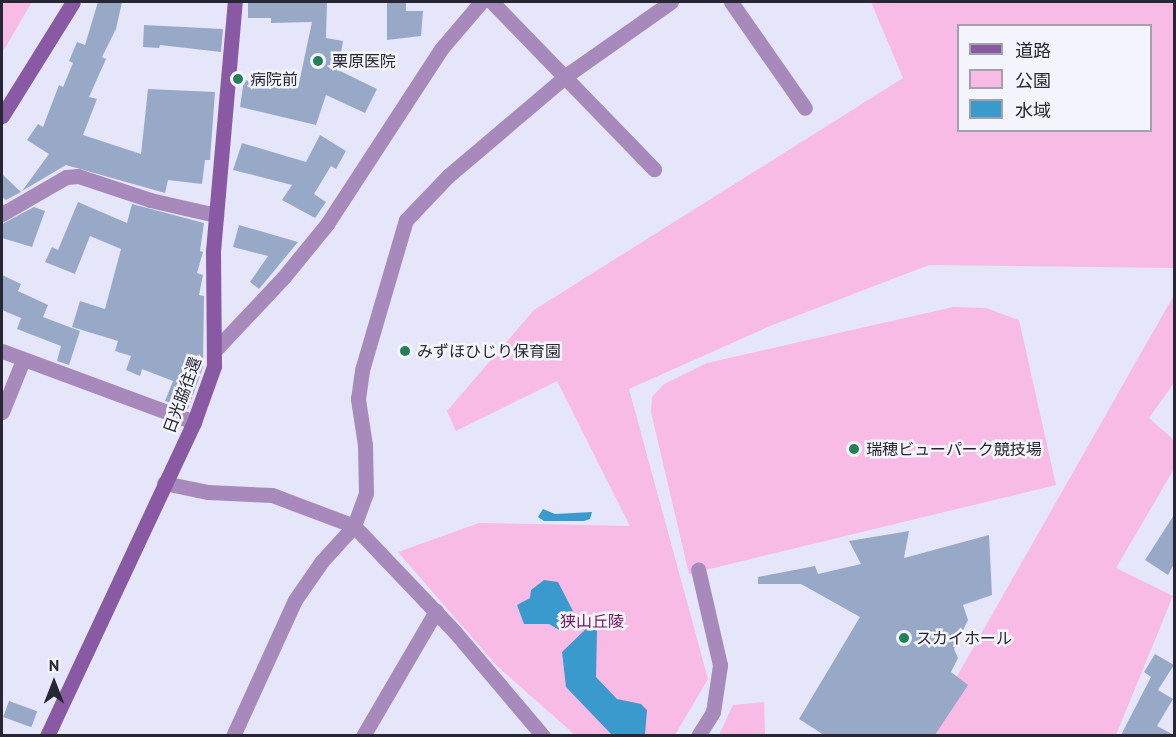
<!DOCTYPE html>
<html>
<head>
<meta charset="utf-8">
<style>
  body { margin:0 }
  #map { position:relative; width:1176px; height:737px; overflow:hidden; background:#e6e6fb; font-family:"PT Sans","Noto Sans JP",sans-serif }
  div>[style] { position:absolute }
  .green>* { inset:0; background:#f8bbe5 }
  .water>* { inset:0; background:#3a9acd }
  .building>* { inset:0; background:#98a9c7; transform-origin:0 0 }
  .street>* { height:15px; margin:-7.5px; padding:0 7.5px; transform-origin:7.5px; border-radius:7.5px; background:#a889bb }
  .secondary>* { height:15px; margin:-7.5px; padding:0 7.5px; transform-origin:7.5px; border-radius:7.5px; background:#895aa3 }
  .dots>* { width:16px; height:16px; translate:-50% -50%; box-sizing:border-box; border:3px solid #f4f4fc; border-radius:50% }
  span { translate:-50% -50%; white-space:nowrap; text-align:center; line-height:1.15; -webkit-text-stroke:5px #f4f4fc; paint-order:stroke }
  .poi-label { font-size:16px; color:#272734 }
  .left { translate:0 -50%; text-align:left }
  .street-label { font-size:16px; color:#272734 }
  .park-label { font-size:16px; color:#6f145d }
  .frame { position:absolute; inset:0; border:3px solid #272734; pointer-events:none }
  .legend { position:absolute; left:957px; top:24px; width:195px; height:108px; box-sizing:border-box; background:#f4f4fc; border:2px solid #a2a2ac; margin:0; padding:8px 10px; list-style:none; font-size:18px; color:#272734 }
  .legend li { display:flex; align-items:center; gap:12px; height:30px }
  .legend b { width:30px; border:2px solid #a2a2ac }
  .north { position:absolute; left:24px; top:653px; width:60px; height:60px; -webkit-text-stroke:4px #f4f4fc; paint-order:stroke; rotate:0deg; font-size:16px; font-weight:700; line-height:24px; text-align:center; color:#272734 }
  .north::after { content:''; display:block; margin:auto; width:21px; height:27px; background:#272734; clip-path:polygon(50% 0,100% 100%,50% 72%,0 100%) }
</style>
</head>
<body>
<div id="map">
  <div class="green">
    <div style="clip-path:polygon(2px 2px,32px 2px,2px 53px)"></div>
    <div style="clip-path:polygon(evenodd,871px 2px,1174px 2px,1174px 268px,929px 265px,770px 326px,629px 389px,708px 679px,675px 735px,575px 735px,496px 665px,398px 552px,479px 523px,630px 526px,557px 381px,456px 431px,447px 411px,534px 310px,903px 78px,871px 2px,958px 26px,1150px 26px,1150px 130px,958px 130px,958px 26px)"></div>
    <div style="clip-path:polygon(1174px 295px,1174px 383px,1149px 418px,1174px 440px,1174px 469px,1116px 568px,1173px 596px,1116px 735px,923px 736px)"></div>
    <div style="clip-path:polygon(953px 307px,986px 308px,1019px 320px,1056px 485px,689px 574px,651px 412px,652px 397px,664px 384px,707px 363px)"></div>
    <div style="clip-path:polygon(764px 702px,765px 735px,719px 735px,733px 705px)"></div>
  </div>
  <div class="water">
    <div style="clip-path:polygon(543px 509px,555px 514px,592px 512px,590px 519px,584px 521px,544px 521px,538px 517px)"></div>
    <div style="clip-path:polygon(544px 580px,558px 582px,573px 611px,575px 622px,561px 631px,549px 624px,524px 624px,517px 605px,530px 598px,531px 590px)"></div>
    <div style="clip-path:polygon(589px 626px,597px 631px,596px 677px,617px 699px,641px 704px,647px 710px,645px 735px,612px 735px,566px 687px,562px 652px)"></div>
  </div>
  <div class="building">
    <div style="clip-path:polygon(98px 2px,122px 2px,116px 29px,102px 57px,106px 59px,89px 97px,97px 99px,83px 135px,141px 154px,148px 89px,215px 92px,210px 160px,205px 160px,202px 184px,168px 180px,165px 193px,66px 165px,22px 191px,49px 154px,27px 140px,38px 124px,43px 127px,59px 85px,63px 87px,73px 63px,69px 61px,77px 42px,85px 45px)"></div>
    <div style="clip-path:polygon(248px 2px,327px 2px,326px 38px,343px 41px,338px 70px,377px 89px,365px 113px,326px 95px,316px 125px,240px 107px,244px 80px,298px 88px,312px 22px,271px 23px,271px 18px,248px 18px)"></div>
    <div style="clip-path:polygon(387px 2px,406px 2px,406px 11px,423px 11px,421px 36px,387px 40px)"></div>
    <div style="clip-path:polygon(144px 25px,223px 29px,221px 52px,160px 45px,159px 48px,143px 47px)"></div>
    <div style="clip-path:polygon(320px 135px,346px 151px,336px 169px,331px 166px,314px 194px,326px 202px,315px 218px,282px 200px,292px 185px,233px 170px,242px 143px,306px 162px)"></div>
    <div style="clip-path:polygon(2px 174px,21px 192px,6px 200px,2px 197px)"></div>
    <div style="clip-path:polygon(78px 202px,127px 223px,132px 204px,204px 223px,200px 251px,203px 252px,197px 273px,203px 275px,199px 295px,204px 296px,203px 367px,188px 409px,165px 401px,173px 381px,142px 369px,140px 376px,126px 370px,131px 356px,115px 351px,118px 341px,72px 327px,80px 301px,105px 309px,121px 249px,90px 236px,75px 274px,45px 262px,52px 247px,58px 250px)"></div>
    <div style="clip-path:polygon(34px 207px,45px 211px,32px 247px,2px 238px,2px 224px)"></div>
    <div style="clip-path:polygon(239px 225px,298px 242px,259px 289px,250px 282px,268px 256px,233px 247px)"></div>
    <div style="clip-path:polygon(2px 275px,21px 284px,18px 291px,48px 305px,43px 317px,80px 331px,69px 365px,57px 361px,61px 346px,17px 329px,21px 318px,2px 310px)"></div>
    <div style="clip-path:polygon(1174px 515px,1174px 564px,1168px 575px,1145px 560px)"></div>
    <div style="clip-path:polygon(909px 531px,904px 558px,989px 535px,992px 595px,963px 605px,968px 620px,954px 649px,958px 658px,951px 672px,968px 685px,935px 735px,824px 735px,799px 719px,860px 617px,801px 584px,758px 584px,758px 577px,815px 566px,818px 574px,861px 564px,849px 541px)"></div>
    <div style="clip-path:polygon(1155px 654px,1174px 665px,1158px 690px,1173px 699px,1157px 726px,1174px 735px,1121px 735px,1151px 677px,1144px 672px)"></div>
    <div style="left:9px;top:701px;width:30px;height:17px;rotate:20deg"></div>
  </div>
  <div class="street">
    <div style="left:492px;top:2px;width:233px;rotate:45.9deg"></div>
    <div style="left:731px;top:2px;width:129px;rotate:55.1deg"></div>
    <div style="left:2px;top:214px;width:74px;rotate:-30deg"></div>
    <div style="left:66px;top:177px;width:12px;rotate:-5deg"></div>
    <div style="left:78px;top:176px;width:76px;rotate:18.4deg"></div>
    <div style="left:150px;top:200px;width:68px;rotate:12.8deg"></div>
    <div style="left:216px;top:349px;width:98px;rotate:-46.7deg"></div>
    <div style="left:283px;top:278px;width:70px;rotate:-50.8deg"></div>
    <div style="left:327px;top:224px;width:209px;rotate:-56.9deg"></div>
    <div style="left:441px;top:49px;width:62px;rotate:-49.6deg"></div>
    <div style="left:2px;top:351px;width:205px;rotate:20.3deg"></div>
    <div style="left:2px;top:412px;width:56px;rotate:-68deg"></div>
    <div style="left:164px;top:483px;width:45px;rotate:11.6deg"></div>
    <div style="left:208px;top:492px;width:64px;rotate:2.7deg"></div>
    <div style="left:272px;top:495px;width:88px;rotate:20.7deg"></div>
    <div style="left:354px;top:526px;width:145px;rotate:46.4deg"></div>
    <div style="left:454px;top:631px;width:138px;rotate:49.7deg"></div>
    <div style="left:233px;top:736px;width:149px;rotate:-65.5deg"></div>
    <div style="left:295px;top:600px;width:47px;rotate:-55.3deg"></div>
    <div style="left:322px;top:561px;width:47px;rotate:-47.6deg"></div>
    <div style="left:354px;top:526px;width:35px;rotate:-70deg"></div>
    <div style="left:366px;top:493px;width:48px;rotate:-91.2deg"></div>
    <div style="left:365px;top:445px;width:47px;rotate:-98.7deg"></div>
    <div style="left:358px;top:399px;width:29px;rotate:-82deg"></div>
    <div style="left:362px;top:370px;width:156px;rotate:-73.7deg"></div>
    <div style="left:406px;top:220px;width:61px;rotate:-46.3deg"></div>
    <div style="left:448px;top:176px;width:156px;rotate:-40.3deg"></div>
    <div style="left:567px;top:75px;width:127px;rotate:-35.1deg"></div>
    <div style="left:363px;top:736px;width:145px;rotate:-59.7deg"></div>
    <div style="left:698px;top:736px;width:28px;rotate:-58deg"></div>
    <div style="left:713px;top:712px;width:48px;rotate:-81.5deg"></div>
    <div style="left:720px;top:665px;width:98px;rotate:-102.9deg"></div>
  </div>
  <div class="secondary">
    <div style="left:2px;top:116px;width:134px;rotate:-58.1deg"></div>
    <div style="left:47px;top:736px;width:347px;rotate:-64.9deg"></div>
    <div style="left:194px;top:422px;width:59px;rotate:-70.3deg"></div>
    <div style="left:214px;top:366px;width:115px;rotate:-90.5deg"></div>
    <div style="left:213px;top:251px;width:250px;rotate:-85deg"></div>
  </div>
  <div class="dots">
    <div style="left:318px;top:61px;background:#238158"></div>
    <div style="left:238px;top:79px;background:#238158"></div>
    <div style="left:405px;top:351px;background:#238158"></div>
    <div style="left:854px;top:449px;background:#238158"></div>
    <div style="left:904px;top:638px;background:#238158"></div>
  </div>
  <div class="poi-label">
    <span class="left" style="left:332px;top:61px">栗原医院</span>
    <span class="left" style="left:250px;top:79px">病院前</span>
    <span class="left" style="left:417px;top:351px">みずほひじり保育園</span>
    <span class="left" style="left:866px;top:449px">瑞穂ビューパーク競技場</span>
    <span class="left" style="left:916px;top:638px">スカイホール</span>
  </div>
  <div class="street-label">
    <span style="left:182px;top:395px;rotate:-70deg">日光脇往還</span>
  </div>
  <div class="park-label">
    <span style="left:592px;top:621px">狭山丘陵</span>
  </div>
  <div class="frame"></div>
  <ul class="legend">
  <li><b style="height:8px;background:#895aa3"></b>道路</li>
  <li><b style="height:16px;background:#f8bbe5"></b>公園</li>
  <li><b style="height:16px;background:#3a9acd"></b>水域</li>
  </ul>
  <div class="north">N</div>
</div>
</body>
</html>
